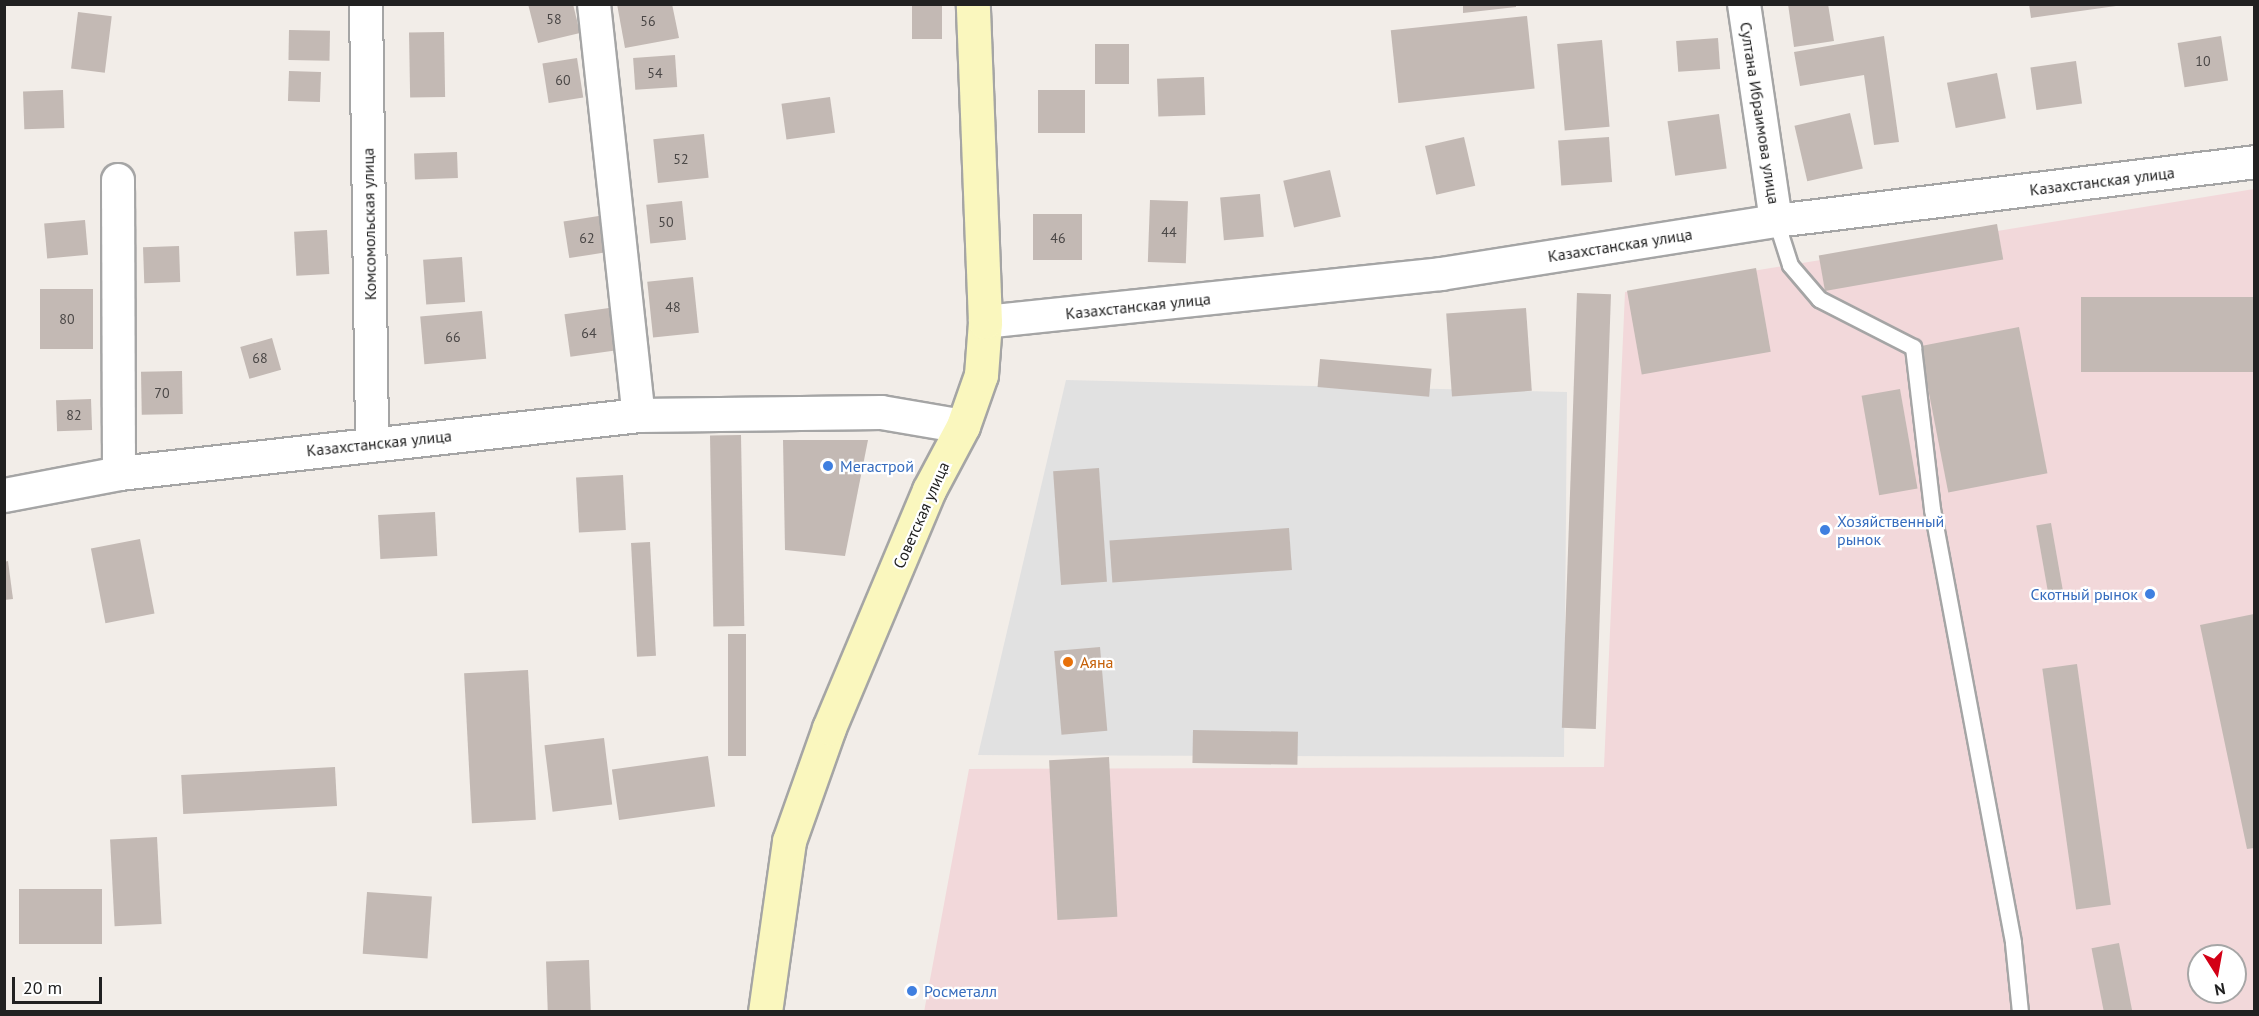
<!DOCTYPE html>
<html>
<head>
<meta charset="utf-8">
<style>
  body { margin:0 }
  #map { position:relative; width:2259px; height:1016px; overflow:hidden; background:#f2ede8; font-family:"PT Sans",sans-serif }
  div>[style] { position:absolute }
  .commercial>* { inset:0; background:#f2d8da }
  .parking>* { inset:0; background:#e1e1e1 }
  .building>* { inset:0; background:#c3b9b4; transform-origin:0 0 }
  .roads { filter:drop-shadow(2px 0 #a5a5a5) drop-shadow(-2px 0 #a5a5a5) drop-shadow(0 2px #a5a5a5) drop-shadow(0 -2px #a5a5a5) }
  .service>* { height:15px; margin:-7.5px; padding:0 7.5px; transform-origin:7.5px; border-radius:7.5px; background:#fff }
  .minor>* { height:32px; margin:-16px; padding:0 16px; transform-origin:16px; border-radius:16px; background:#fff }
  .tertiary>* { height:33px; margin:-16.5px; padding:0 16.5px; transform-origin:16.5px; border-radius:16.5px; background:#fff }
  .secondary>* { height:33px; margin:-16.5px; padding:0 16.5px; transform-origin:16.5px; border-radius:16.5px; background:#faf7be }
  .dots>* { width:16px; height:16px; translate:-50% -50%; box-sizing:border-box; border:3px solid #fff; border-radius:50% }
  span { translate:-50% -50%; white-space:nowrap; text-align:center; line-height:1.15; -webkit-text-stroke:4.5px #fff; paint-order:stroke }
  .number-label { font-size:14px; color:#4a4746 }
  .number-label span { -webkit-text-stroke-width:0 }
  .street-label { font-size:16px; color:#212121 }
  .shop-label { font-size:16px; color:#366cbe }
  .left { translate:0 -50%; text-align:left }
  .right { translate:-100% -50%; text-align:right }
  .food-label { font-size:16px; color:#c56008 }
  .frame { position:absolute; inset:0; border:6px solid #212121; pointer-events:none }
  .north { position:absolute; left:2187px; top:944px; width:60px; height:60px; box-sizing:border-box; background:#fff; border:2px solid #a6a6a6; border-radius:50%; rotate:169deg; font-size:16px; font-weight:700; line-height:24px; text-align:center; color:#212121 }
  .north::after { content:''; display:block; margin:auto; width:21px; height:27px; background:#d30016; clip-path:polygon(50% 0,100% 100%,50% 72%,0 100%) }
  .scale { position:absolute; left:12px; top:977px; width:90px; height:27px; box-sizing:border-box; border:3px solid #212121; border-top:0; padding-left:8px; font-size:18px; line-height:21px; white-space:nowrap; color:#212121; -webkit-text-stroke:4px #fff; paint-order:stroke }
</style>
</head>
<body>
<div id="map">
  <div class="commercial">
    <div style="clip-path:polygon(evenodd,2254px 189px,2254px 1011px,924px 1012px,969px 769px,1604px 767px,1625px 292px,2254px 189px,2199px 956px,2235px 956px,2235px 992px,2199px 992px,2199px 956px)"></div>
  </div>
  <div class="parking">
    <div style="clip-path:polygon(1066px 380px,1567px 392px,1564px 757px,978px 755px)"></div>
  </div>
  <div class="building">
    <div style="clip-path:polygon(528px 4px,573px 4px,580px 33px,538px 43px)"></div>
    <div style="clip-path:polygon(617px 4px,672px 4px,679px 38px,625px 48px)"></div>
    <div style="left:912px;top:4px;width:30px;height:35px"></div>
    <div style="clip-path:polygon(1463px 4px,1516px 4px,1516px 7px,1463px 13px)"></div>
    <div style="clip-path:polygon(1788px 4px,1828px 4px,1834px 41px,1794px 47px)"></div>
    <div style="clip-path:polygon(2029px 4px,2116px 4px,2116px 6px,2031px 18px)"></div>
    <div style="left:78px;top:12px;width:34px;height:57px;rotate:7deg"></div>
    <div style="left:1527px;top:16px;width:73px;height:137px;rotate:84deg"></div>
    <div style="left:289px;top:30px;width:41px;height:30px;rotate:1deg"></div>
    <div style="left:444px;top:32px;width:65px;height:35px;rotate:89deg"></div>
    <div style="clip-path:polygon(1884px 36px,1899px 142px,1874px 145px,1864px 75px,1800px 86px,1794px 52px)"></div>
    <div style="left:2221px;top:36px;width:45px;height:44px;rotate:81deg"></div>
    <div style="left:1718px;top:38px;width:31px;height:42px;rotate:86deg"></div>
    <div style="left:1602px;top:40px;width:87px;height:45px;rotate:85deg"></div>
    <div style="left:1095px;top:44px;width:34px;height:40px"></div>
    <div style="left:675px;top:55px;width:32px;height:42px;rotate:86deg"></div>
    <div style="left:577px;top:58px;width:40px;height:35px;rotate:81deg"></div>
    <div style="left:2076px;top:61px;width:43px;height:46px;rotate:82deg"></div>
    <div style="left:289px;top:71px;width:32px;height:30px;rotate:2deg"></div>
    <div style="left:1997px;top:73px;width:46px;height:51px;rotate:79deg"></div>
    <div style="left:1204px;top:77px;width:38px;height:47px;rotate:88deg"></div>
    <div style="left:63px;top:90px;width:38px;height:40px;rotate:88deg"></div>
    <div style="left:1038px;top:90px;width:47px;height:43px"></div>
    <div style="left:830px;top:97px;width:36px;height:49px;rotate:82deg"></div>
    <div style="left:1850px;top:113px;width:57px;height:57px;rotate:77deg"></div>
    <div style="left:1719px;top:114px;width:55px;height:52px;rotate:82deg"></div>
    <div style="left:704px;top:134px;width:44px;height:51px;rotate:84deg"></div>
    <div style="left:1464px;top:137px;width:50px;height:40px;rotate:77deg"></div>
    <div style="left:1609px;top:137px;width:45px;height:51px;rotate:86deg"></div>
    <div style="left:457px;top:152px;width:26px;height:43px;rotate:88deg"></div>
    <div style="left:1330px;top:170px;width:48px;height:48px;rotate:77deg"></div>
    <div style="left:1260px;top:194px;width:43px;height:40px;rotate:85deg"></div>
    <div style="left:1150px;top:200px;width:38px;height:62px;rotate:2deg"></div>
    <div style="left:682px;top:201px;width:39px;height:36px;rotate:84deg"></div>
    <div style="left:1082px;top:214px;width:46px;height:49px;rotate:90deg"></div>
    <div style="left:605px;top:215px;width:37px;height:42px;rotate:81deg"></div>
    <div style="left:85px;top:220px;width:35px;height:41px;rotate:85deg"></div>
    <div style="left:1997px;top:224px;width:36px;height:181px;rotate:80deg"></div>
    <div style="left:327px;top:230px;width:44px;height:33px;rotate:87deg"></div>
    <div style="left:179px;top:246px;width:36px;height:36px;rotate:88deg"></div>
    <div style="left:462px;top:257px;width:45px;height:39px;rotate:86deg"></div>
    <div style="left:1756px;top:268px;width:85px;height:131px;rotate:80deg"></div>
    <div style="left:693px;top:277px;width:56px;height:46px;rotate:84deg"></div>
    <div style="left:40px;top:289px;width:53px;height:60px"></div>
    <div style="left:1577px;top:293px;width:34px;height:435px;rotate:2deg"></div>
    <div style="left:2254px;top:297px;width:75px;height:173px;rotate:90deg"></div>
    <div style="left:609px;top:308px;width:43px;height:45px;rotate:82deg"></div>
    <div style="left:1526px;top:308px;width:83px;height:80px;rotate:86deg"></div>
    <div style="left:482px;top:311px;width:48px;height:62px;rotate:85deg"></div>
    <div style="left:2019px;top:327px;width:149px;height:101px;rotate:79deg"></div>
    <div style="left:272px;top:338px;width:33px;height:33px;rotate:74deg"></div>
    <div style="left:1320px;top:359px;width:112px;height:28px;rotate:5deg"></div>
    <div style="left:182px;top:371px;width:43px;height:41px;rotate:89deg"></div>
    <div style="left:1900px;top:389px;width:101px;height:39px;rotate:80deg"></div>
    <div style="left:91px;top:399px;width:31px;height:35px;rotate:88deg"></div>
    <div style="left:741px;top:435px;width:191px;height:31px;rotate:89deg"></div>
    <div style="clip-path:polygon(783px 440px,868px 440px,845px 556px,785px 550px)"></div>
    <div style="left:1099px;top:468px;width:114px;height:46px;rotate:86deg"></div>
    <div style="left:623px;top:475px;width:55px;height:47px;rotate:87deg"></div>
    <div style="left:435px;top:512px;width:44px;height:57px;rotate:87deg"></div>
    <div style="left:2051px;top:523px;width:70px;height:15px;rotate:80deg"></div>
    <div style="left:1289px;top:528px;width:42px;height:180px;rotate:86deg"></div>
    <div style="left:140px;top:539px;width:76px;height:50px;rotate:79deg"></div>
    <div style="left:650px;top:542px;width:114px;height:19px;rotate:87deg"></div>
    <div style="clip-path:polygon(8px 561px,13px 599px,4px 600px,4px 562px)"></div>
    <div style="clip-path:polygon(2254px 614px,2254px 848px,2247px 849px,2200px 625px)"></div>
    <div style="left:728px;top:634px;width:18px;height:122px"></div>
    <div style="left:1100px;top:647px;width:84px;height:46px;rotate:85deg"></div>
    <div style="left:2077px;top:664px;width:243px;height:35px;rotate:82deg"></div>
    <div style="left:528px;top:670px;width:150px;height:64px;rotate:87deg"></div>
    <div style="left:1193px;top:730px;width:105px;height:33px;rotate:1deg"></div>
    <div style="left:604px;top:738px;width:67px;height:60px;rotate:83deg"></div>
    <div style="left:708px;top:756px;width:51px;height:97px;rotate:82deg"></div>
    <div style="left:1109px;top:757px;width:160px;height:60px;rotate:87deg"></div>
    <div style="left:335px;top:767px;width:39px;height:154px;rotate:87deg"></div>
    <div style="left:157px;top:837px;width:87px;height:47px;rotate:87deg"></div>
    <div style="left:102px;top:889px;width:55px;height:83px;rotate:90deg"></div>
    <div style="left:367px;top:892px;width:65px;height:62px;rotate:4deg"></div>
    <div style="left:2119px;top:943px;width:70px;height:28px;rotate:79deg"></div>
    <div style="left:589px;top:960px;width:52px;height:43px;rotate:88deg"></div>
  </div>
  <div class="roads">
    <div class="service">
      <div style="left:1776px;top:221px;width:46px;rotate:72.3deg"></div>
      <div style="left:1790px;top:265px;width:45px;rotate:49.5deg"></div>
      <div style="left:1819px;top:299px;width:106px;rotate:27.1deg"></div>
      <div style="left:1913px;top:347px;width:163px;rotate:83.3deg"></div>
      <div style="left:1932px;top:509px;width:441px;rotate:79.4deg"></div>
      <div style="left:2013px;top:943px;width:69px;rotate:84.2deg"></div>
    </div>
    <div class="minor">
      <div style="left:366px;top:4px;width:439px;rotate:89.2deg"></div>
      <div style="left:594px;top:4px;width:413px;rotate:83.8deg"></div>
      <div style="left:1744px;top:4px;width:219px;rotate:81.6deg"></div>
      <div style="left:118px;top:180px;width:293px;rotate:89.8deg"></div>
      <div style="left:985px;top:322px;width:459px;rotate:-6deg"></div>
      <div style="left:1441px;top:274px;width:339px;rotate:-9deg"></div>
      <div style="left:1776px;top:221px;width:482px;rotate:-7deg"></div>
    </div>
    <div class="tertiary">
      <div style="left:4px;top:495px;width:117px;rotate:-10.8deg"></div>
      <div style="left:119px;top:473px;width:523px;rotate:-6.36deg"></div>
      <div style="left:639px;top:415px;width:242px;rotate:-0.7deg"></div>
      <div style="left:881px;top:412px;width:83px;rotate:9.7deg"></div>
    </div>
    <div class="secondary">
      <div style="left:765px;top:1012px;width:173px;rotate:-82deg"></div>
      <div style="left:789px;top:841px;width:120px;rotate:-70.5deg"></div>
      <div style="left:829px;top:728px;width:258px;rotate:-67.2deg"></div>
      <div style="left:929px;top:490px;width:72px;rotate:-62deg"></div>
      <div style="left:963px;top:426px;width:54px;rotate:-70.6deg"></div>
      <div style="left:981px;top:375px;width:53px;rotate:-85.7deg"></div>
      <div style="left:985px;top:322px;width:318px;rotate:-92.2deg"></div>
    </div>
  </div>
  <div class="dots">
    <div style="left:828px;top:466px;background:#3f7fe0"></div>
    <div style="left:1825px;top:530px;background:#3f7fe0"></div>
    <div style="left:2150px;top:594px;background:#3f7fe0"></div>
    <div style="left:1068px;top:662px;background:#e8710a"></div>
    <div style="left:912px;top:991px;background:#3f7fe0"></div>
  </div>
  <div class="number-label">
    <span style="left:554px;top:19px">58</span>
    <span style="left:648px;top:21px">56</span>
    <span style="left:2203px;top:61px">10</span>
    <span style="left:655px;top:73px">54</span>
    <span style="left:563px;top:80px">60</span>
    <span style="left:681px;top:159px">52</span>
    <span style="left:666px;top:222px">50</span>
    <span style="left:1169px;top:232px">44</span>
    <span style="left:587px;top:238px">62</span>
    <span style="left:1058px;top:238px">46</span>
    <span style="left:673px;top:307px">48</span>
    <span style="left:67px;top:319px">80</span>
    <span style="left:589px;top:333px">64</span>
    <span style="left:453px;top:337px">66</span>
    <span style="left:260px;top:358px">68</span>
    <span style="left:162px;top:393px">70</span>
    <span style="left:74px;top:415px">82</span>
  </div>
  <div class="street-label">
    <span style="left:1760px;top:113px;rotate:81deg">Султана Ибраимова улица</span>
    <span style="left:2102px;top:181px;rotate:-7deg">Казахстанская улица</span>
    <span style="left:369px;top:224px;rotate:-91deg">Комсомольская улица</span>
    <span style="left:1620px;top:245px;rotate:-9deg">Казахстанская улица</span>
    <span style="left:1138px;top:306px;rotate:-6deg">Казахстанская улица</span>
    <span style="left:379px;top:443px;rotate:-6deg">Казахстанская улица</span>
    <span style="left:921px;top:515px;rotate:-66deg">Советская улица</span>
  </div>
  <div class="shop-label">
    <span class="left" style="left:840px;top:466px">Мегастрой</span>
    <span class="left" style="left:1837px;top:530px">Хозяйственный<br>рынок</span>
    <span class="right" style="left:2138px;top:594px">Скотный рынок</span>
    <span class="left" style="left:924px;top:991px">Росметалл</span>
  </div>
  <div class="food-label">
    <span class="left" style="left:1080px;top:662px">Аяна</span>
  </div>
  <div class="frame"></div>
  <div class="north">N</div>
  <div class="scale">20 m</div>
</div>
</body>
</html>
